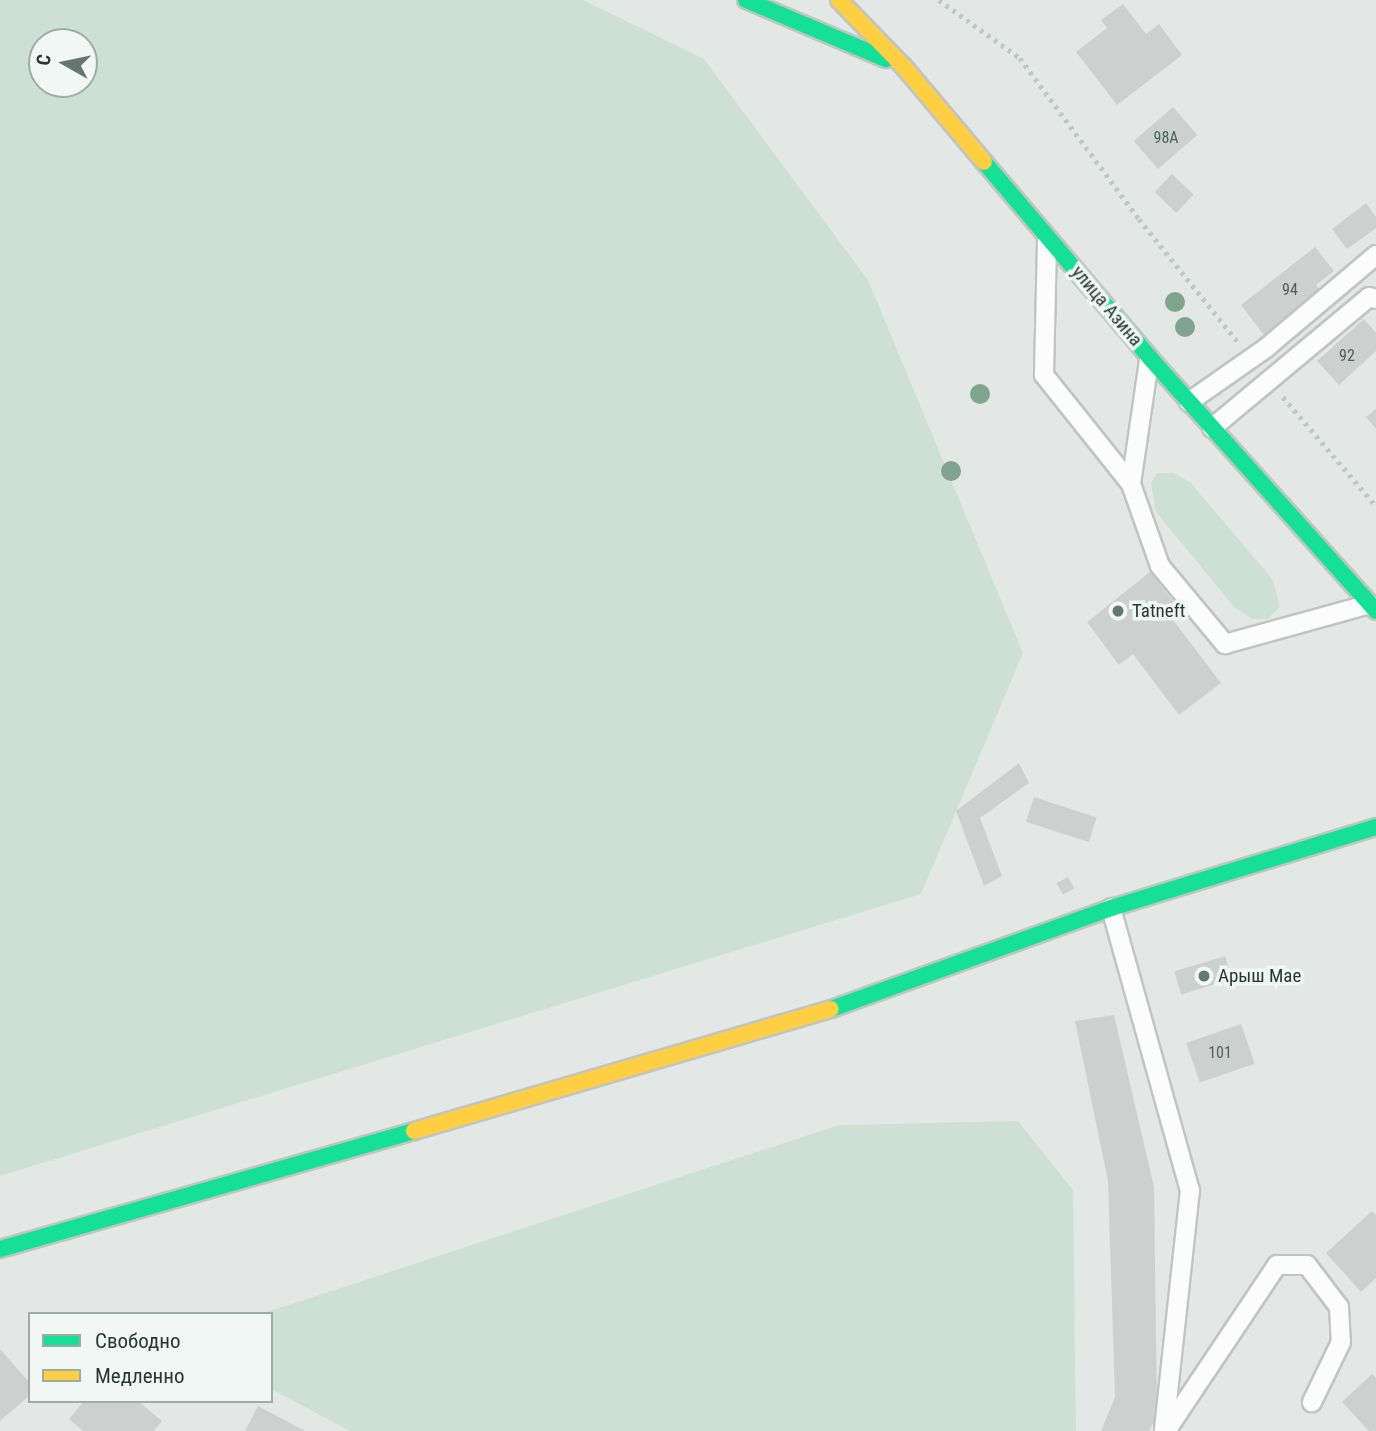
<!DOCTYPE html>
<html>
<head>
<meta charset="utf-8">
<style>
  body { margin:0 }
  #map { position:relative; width:1376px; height:1431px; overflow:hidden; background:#e3e8e6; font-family:"Roboto Condensed",sans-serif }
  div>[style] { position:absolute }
  .green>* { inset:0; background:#cee0d3 }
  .building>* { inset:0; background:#ccd1cf; transform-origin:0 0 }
  .path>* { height:4.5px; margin-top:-2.25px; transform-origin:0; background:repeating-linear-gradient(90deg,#c0c8c4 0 3.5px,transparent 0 8.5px) }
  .roads { filter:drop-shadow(2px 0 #c0c5c3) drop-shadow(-2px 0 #c0c5c3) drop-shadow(0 2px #c0c5c3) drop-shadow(0 -2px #c0c5c3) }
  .lane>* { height:18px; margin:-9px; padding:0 9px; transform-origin:9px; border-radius:9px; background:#fbfcfb }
  .fast>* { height:16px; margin:-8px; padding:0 8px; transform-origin:8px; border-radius:8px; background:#16e098 }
  .slow>* { height:16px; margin:-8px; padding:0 8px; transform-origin:8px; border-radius:8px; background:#ffcf43 }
  .trees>* { width:20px; height:20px; margin:-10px; border-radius:50%; background:#81a48f }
  .dots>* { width:19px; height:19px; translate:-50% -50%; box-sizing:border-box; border:4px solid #f1f7f4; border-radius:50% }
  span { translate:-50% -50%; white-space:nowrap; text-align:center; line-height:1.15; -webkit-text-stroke:7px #f1f7f4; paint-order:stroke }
  .number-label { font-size:16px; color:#4e605b }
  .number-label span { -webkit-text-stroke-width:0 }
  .street-label { font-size:19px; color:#233933 }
  .poi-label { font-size:19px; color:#233933 }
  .left { translate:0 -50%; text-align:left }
  .legend { position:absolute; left:28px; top:1312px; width:245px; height:91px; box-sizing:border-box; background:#f1f7f4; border:2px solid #9faba7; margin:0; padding:9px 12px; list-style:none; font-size:21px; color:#233933 }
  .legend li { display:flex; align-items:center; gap:14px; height:35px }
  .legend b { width:35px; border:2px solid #9faba7 }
  .north { position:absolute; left:28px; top:28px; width:70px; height:70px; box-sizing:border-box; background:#f1f7f4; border:2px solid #9faba7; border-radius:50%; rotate:279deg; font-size:19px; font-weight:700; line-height:28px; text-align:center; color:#233933 }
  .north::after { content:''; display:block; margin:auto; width:24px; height:32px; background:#667672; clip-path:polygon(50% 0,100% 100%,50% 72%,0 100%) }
</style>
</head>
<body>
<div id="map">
  <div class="green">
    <div style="clip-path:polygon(evenodd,0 0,583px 0,704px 59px,868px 280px,1023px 653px,921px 894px,0 1176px,0 0,42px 42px,84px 42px,84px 84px,42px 84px,42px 42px)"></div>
    <div style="clip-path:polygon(1157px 473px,1173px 473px,1190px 482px,1273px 580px,1280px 607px,1267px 619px,1252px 619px,1235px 608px,1156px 512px,1151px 483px)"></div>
    <div style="clip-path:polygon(1018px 1121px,1073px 1190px,1076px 1431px,350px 1431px,271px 1389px,271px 1314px,261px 1314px,839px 1125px)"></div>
  </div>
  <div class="building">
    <div style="clip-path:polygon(1123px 4px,1146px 34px,1159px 24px,1182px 55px,1117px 105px,1076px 52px,1107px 28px,1101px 20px)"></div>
    <div style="left:1173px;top:107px;width:37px;height:52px;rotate:49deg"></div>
    <div style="left:1172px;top:174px;width:30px;height:25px;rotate:44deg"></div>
    <div style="clip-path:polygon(1366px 203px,1376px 217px,1376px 228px,1347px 249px,1332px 229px)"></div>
    <div style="clip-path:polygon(1315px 247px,1334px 271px,1316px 285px,1324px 296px,1268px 340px,1241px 305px)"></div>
    <div style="clip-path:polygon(1364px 319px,1376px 333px,1376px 351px,1339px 385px,1317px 361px)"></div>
    <div style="clip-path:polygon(1376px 409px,1376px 429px,1366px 417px)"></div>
    <div style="clip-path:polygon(1150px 572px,1182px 613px,1173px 620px,1221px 683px,1179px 715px,1133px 654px,1119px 665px,1087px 622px)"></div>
    <div style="clip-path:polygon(1019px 763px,1029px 783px,980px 818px,1002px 876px,984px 886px,956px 811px)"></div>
    <div style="left:1034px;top:797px;width:66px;height:26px;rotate:18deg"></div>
    <div style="left:1068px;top:877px;width:13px;height:13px;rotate:61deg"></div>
    <div style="left:1225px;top:956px;width:24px;height:53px;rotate:73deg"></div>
    <div style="clip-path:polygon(1114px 1015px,1154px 1187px,1157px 1416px,1149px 1431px,1101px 1431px,1115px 1397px,1108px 1181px,1075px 1021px)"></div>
    <div style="left:1241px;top:1024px;width:42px;height:58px;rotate:71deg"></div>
    <div style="clip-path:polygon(1372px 1211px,1376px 1215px,1376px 1278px,1361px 1292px,1326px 1253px)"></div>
    <div style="clip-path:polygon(0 1349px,30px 1383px,30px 1395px,0 1421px)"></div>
    <div style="clip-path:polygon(1372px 1374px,1376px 1378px,1376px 1431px,1369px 1431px,1342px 1402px)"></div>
    <div style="clip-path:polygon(84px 1401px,138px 1401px,162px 1421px,154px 1431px,83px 1431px,69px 1419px)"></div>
    <div style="clip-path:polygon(258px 1406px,305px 1431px,245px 1431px)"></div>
  </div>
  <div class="path">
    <div style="left:939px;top:0;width:100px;rotate:35.6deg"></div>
    <div style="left:1020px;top:58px;width:200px;rotate:53.5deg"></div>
    <div style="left:1139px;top:219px;width:158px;rotate:51.2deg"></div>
    <div style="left:1283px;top:397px;width:143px;rotate:49.5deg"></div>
  </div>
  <div class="roads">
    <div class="lane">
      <div style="left:1047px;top:242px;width:133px;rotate:91.3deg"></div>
      <div style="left:1044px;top:375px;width:139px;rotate:51.4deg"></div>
      <div style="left:1131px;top:484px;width:87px;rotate:70.5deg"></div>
      <div style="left:1160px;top:566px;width:102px;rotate:50.2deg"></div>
      <div style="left:1225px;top:644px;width:150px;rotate:-15.4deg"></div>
      <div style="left:1189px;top:402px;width:94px;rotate:-35deg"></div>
      <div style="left:1266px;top:348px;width:144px;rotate:-40.2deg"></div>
      <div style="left:1212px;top:428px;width:204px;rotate:-39.8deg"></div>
      <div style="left:1369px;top:297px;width:7px;rotate:16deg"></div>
      <div style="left:1131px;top:484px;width:124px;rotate:-81.7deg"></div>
      <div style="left:1111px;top:908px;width:293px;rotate:74.4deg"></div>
      <div style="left:1190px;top:1190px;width:242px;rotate:96.2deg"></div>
      <div style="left:1166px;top:1431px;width:200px;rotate:-56.2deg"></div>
      <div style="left:1277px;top:1265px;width:30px"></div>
      <div style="left:1307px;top:1265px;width:53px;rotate:52.7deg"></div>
      <div style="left:1339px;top:1307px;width:35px;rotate:87deg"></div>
      <div style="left:1341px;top:1342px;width:67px;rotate:115.8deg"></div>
    </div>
    <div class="fast">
      <div style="left:746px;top:0;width:152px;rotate:22.9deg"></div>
      <div style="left:984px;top:162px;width:257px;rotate:49.7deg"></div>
      <div style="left:1150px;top:358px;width:339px;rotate:48.2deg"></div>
      <div style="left:831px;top:1009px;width:298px;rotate:-19.8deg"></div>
      <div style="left:1111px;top:908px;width:277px;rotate:-17deg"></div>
      <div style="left:0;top:1249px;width:430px;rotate:-15.9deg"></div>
    </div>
    <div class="slow">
      <div style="left:839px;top:0;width:93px;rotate:45.9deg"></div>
      <div style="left:904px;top:67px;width:124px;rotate:49.9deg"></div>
      <div style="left:414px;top:1131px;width:434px;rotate:-16.3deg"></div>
    </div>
  </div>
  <div class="trees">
    <div style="left:1175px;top:302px"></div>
    <div style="left:1185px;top:327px"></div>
    <div style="left:980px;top:394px"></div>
    <div style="left:951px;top:471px"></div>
  </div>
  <div class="dots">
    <div style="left:1118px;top:611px;background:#667672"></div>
    <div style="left:1204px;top:976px;background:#667672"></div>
  </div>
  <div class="number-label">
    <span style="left:1166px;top:138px">98А</span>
    <span style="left:1290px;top:290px">94</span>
    <span style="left:1347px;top:356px">92</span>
    <span style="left:1220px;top:1053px">101</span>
  </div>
  <div class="street-label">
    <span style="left:1107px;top:306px;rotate:50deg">улица Азина</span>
  </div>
  <div class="poi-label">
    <span class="left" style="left:1132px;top:611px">Tatneft</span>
    <span class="left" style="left:1218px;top:976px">Арыш Мае</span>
  </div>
  <ul class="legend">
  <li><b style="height:9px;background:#16e098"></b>Свободно</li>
  <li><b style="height:9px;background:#ffcf43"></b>Медленно</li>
  </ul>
  <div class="north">С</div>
</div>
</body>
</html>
